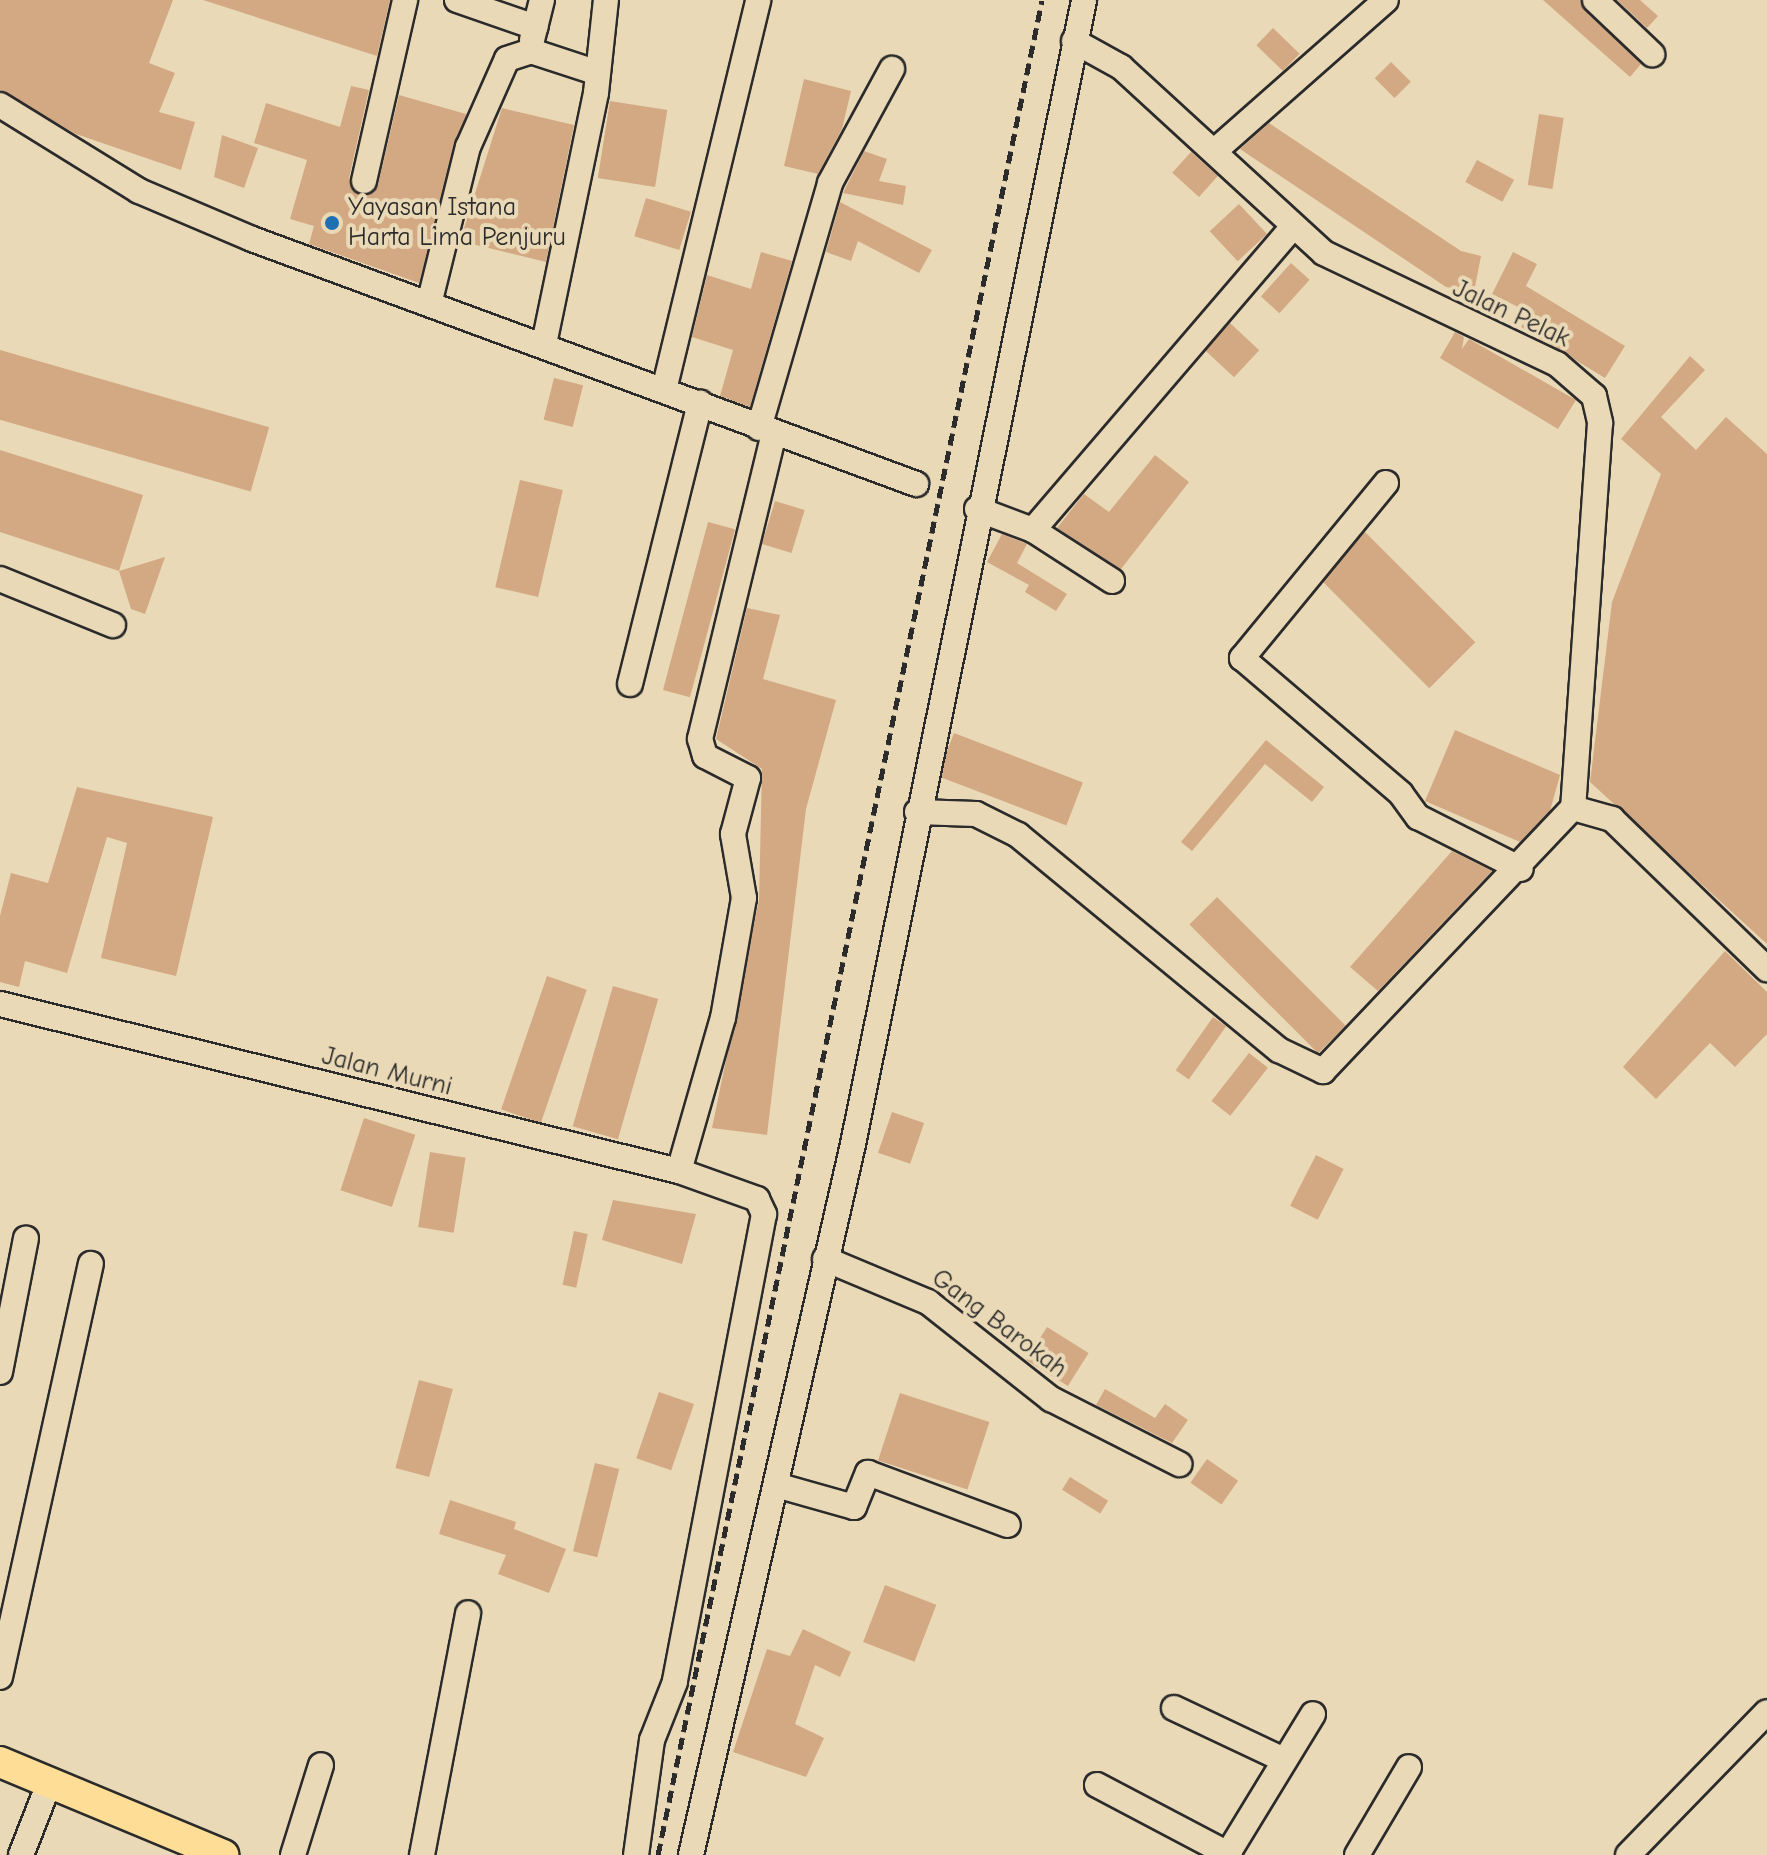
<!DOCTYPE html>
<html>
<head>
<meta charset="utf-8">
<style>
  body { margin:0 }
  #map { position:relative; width:1767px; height:1855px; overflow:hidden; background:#ead9b6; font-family:"Comic Neue",sans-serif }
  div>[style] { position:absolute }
  .building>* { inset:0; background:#d3a984; transform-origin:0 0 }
  .roads { filter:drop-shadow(2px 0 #2b2b2b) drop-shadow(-2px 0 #2b2b2b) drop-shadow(0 2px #2b2b2b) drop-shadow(0 -2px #2b2b2b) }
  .minor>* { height:24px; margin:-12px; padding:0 12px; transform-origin:12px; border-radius:12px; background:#ead9b6 }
  .major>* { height:30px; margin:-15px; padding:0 15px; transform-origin:15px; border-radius:15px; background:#fedd96 }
  .rail>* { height:5px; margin-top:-2.5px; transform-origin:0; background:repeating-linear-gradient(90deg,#2b2b2b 0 12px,transparent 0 18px) }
  .dots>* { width:22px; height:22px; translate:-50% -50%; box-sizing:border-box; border:4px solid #ead9b6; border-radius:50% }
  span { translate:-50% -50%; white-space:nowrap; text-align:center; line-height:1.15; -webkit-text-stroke:8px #ead9b6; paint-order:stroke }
  .poi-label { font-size:26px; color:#2b2b2b }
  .left { translate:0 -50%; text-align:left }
  .street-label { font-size:26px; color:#2b2b2b }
</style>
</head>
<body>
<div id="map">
  <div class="building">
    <div style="clip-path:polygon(0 0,173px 0,149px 63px,175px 73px,159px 112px,195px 122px,181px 170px,76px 134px,0 90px)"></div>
    <div style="clip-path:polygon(203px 0,390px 0,377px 56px)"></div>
    <div style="clip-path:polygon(1543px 0,1580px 0,1641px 64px,1630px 77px)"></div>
    <div style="clip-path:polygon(1617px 0,1640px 0,1658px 16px,1647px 28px)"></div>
    <div style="left:1273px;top:28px;width:37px;height:24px;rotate:44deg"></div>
    <div style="left:1391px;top:62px;width:28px;height:23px;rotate:45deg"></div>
    <div style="clip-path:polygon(804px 79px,851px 91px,842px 129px,818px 174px,784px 166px)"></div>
    <div style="clip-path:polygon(351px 86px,369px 90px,349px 178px,360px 195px,378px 185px,399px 95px,466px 114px,419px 283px,309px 244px,314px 226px,290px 219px,307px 160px,254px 143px,266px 103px,340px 127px)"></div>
    <div style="left:610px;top:101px;width:58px;height:78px;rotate:9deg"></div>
    <div style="clip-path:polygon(502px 108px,574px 125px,546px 262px,460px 241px)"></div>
    <div style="left:1539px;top:114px;width:25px;height:72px;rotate:9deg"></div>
    <div style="clip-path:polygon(1269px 123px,1461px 251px,1481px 256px,1474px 292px,1446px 287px,1240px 149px)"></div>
    <div style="clip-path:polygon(222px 135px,258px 148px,244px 188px,214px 177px)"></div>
    <div style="clip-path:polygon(864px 151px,887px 159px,879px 181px,906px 186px,903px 205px,843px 193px)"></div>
    <div style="left:1191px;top:152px;width:36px;height:28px;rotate:42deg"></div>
    <div style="left:1477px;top:160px;width:42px;height:25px;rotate:28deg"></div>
    <div style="left:646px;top:198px;width:47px;height:40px;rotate:17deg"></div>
    <div style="clip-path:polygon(840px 202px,932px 250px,919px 273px,858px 241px,851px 261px,826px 252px)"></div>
    <div style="left:1239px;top:204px;width:41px;height:40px;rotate:47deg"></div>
    <div style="clip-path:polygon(761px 252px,792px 261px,750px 407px,720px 396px,733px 350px,692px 337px,707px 275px,751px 289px)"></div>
    <div style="clip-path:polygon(1513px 252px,1537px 264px,1526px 286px,1625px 346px,1605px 378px,1521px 327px,1530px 313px,1492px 294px)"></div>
    <div style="left:1291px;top:263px;width:25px;height:45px;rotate:42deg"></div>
    <div style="left:1230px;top:323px;width:40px;height:37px;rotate:43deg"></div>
    <div style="clip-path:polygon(1455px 332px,1464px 337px,1462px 349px,1469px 339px,1576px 400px,1558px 429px,1440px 358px)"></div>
    <div style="left:0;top:350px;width:280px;height:67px;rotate:16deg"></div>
    <div style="clip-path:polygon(1690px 356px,1705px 370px,1661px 417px,1696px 450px,1726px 417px,1767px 454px,1767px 944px,1590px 782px,1612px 602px,1661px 474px,1621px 439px)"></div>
    <div style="left:554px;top:378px;width:30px;height:43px;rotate:14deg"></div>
    <div style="clip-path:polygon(0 450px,143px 495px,119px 571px,0 532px)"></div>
    <div style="clip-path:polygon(1155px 455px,1189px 482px,1121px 569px,1057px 528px,1084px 494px,1109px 512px)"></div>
    <div style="left:520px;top:480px;width:44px;height:110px;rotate:13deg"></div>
    <div style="left:775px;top:501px;width:31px;height:45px;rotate:17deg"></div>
    <div style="left:708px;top:522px;width:28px;height:174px;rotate:15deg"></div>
    <div style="left:1365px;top:532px;width:156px;height:65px;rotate:45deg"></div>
    <div style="clip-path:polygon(1002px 534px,1027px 544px,1017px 563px,1067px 594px,1056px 611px,1025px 592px,1029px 585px,987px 562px)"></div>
    <div style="clip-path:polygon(165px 557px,145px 614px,131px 609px,119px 571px)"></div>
    <div style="clip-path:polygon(747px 608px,780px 615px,763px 679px,836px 700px,806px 809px,767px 1135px,712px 1128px,759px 900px,762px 769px,716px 739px)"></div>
    <div style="clip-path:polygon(1455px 730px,1560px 775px,1550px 811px,1520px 842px,1425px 801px)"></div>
    <div style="left:954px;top:733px;width:138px;height:46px;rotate:21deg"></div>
    <div style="clip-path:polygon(1266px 740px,1324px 787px,1312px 802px,1265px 764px,1192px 851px,1181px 842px)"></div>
    <div style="clip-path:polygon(77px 787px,213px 817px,176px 976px,101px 958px,127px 843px,107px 837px,67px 973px,25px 961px,19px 987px,0 982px,0 916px,11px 873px,48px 883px)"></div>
    <div style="clip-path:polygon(1452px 851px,1492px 871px,1378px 991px,1350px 967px)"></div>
    <div style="left:1217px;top:897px;width:182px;height:39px;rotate:45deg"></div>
    <div style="clip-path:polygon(1725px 951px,1767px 992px,1767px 1034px,1735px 1067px,1710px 1043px,1656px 1099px,1623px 1067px)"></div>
    <div style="left:547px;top:976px;width:42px;height:141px;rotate:19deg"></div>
    <div style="left:613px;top:986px;width:47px;height:146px;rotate:16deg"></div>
    <div style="left:1213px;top:1017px;width:16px;height:65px;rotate:35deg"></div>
    <div style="left:1249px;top:1053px;width:24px;height:61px;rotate:38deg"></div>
    <div style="left:892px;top:1112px;width:34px;height:43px;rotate:19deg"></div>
    <div style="left:364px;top:1118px;width:54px;height:76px;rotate:18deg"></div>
    <div style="left:430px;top:1152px;width:36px;height:76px;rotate:9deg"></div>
    <div style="left:1316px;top:1155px;width:31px;height:57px;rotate:27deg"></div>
    <div style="clip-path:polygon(613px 1200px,696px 1214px,682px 1264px,602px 1240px)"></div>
    <div style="left:574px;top:1231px;width:14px;height:55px;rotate:12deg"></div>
    <div style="left:1047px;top:1327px;width:49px;height:39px;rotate:32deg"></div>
    <div style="left:419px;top:1380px;width:35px;height:91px;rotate:15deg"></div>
    <div style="clip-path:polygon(1105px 1389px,1155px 1418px,1165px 1404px,1188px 1420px,1172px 1443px,1096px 1405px)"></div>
    <div style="left:659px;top:1392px;width:37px;height:70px;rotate:19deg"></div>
    <div style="left:900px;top:1393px;width:94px;height:71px;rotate:18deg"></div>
    <div style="left:1207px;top:1459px;width:38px;height:29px;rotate:35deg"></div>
    <div style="left:595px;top:1463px;width:25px;height:91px;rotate:14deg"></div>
    <div style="left:1070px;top:1477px;width:45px;height:15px;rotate:32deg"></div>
    <div style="clip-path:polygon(450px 1500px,516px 1522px,514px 1529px,566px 1549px,549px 1593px,498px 1574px,506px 1555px,439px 1534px)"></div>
    <div style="left:885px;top:1585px;width:55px;height:61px;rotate:21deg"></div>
    <div style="clip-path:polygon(803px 1629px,851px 1652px,840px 1677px,815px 1665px,795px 1724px,824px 1738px,806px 1777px,733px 1752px,767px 1649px,790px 1656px)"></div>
  </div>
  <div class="roads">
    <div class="minor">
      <div style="left:457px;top:0;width:83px;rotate:19.1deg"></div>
      <div style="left:1595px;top:0;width:79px;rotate:43.5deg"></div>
      <div style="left:532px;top:40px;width:41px;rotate:-76deg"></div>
      <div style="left:1074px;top:41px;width:54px;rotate:29deg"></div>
      <div style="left:1121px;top:67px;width:275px;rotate:42.5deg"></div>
      <div style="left:1324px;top:253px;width:258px;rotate:25.5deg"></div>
      <div style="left:1557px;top:364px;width:49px;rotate:40.9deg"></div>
      <div style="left:1594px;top:396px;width:28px;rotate:77deg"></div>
      <div style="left:1600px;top:423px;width:386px;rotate:94deg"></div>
      <div style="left:0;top:105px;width:163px;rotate:31.7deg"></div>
      <div style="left:139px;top:191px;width:123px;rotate:23deg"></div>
      <div style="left:252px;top:239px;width:708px;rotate:20.25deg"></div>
      <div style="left:1217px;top:149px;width:225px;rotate:-41.4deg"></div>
      <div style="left:364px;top:181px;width:186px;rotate:-77.2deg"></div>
      <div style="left:430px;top:300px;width:158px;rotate:-76.1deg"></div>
      <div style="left:468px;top:147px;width:96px;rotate:-66.1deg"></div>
      <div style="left:507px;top:59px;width:25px;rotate:-18deg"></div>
      <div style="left:531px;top:51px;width:67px;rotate:18.2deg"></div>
      <div style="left:544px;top:344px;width:256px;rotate:-78.3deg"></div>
      <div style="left:596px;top:93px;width:94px;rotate:-83.9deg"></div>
      <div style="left:664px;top:390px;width:401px;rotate:-76.4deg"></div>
      <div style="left:759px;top:428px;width:255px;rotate:-73.8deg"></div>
      <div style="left:830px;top:183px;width:130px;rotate:-61.5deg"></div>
      <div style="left:1386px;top:483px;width:227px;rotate:129.4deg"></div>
      <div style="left:1242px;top:658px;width:209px;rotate:40.5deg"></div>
      <div style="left:1401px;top:794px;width:29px;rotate:54deg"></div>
      <div style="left:1418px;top:817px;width:115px;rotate:26.8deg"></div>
      <div style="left:977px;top:509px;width:60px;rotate:20.6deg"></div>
      <div style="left:1033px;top:530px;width:94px;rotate:32.8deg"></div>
      <div style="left:1033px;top:530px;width:395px;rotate:-49.4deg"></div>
      <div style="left:0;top:579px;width:122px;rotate:22.2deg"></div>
      <div style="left:630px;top:684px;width:290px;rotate:-76deg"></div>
      <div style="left:1573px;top:808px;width:41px;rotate:15.8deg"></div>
      <div style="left:1612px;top:819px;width:216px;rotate:44.1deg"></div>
      <div style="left:917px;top:812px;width:59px;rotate:1.9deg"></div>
      <div style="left:976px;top:814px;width:47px;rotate:26.6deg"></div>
      <div style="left:1018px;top:835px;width:338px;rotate:39.5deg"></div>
      <div style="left:1279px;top:1050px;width:49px;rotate:25.5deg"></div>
      <div style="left:1323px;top:1071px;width:363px;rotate:-46.5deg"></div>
      <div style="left:0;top:1004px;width:699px;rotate:13.82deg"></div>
      <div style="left:679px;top:1171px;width:83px;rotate:19.7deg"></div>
      <div style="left:757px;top:1199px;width:17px;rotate:65deg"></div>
      <div style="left:764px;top:1214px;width:476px;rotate:100.8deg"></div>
      <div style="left:675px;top:1682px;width:62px;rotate:111.6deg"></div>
      <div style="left:652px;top:1740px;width:116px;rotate:97.9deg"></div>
      <div style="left:679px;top:1171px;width:159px;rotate:-74deg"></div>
      <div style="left:723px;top:1018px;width:122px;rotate:-80.1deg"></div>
      <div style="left:744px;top:898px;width:65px;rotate:-99.8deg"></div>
      <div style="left:733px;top:834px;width:58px;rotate:-75deg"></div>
      <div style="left:748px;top:778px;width:48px;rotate:-152.9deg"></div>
      <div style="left:705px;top:756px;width:18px;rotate:-106deg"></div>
      <div style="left:700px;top:739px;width:315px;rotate:-76.4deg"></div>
      <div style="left:825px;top:1259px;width:112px;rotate:22.7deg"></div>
      <div style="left:928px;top:1302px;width:157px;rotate:38.3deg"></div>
      <div style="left:1051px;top:1399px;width:144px;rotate:26.9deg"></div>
      <div style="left:0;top:1372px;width:136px;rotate:-79deg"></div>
      <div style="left:776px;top:1485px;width:81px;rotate:15.8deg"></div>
      <div style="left:854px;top:1507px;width:37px;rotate:-68deg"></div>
      <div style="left:868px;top:1473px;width:149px;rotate:20.4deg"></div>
      <div style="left:0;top:1677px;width:423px;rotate:-77.6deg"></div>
      <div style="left:1174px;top:1708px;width:122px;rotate:25.3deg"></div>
      <div style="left:1097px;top:1785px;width:150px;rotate:27.8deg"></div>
      <div style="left:21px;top:1855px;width:79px;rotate:-68.6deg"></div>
      <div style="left:293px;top:1855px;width:94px;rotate:-72.7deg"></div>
      <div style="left:422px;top:1855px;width:246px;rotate:-79.2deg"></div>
      <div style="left:691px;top:1855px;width:729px;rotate:-77.16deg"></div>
      <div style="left:853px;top:1144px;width:1167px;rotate:-78.58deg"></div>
      <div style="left:1227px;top:1855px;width:165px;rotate:-58.6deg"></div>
      <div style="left:1357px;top:1855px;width:102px;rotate:-59.4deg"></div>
      <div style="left:1628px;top:1855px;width:199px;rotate:-45.8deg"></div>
    </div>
    <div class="major">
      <div style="left:0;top:1762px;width:242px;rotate:22.6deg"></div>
    </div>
  </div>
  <div class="rail">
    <div style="left:658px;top:1855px;width:1894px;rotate:-78.3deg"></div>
  </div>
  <div class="dots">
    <div style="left:332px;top:223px;background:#1f6fb2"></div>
  </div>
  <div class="poi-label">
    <span class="left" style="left:348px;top:223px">Yayasan Istana<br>Harta Lima Penjuru</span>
  </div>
  <div class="street-label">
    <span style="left:1511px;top:314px;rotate:25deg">Jalan Pelak</span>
    <span style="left:387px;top:1072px;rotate:14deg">Jalan Murni</span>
    <span style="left:999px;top:1324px;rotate:37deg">Gang Barokah</span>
  </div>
</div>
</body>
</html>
